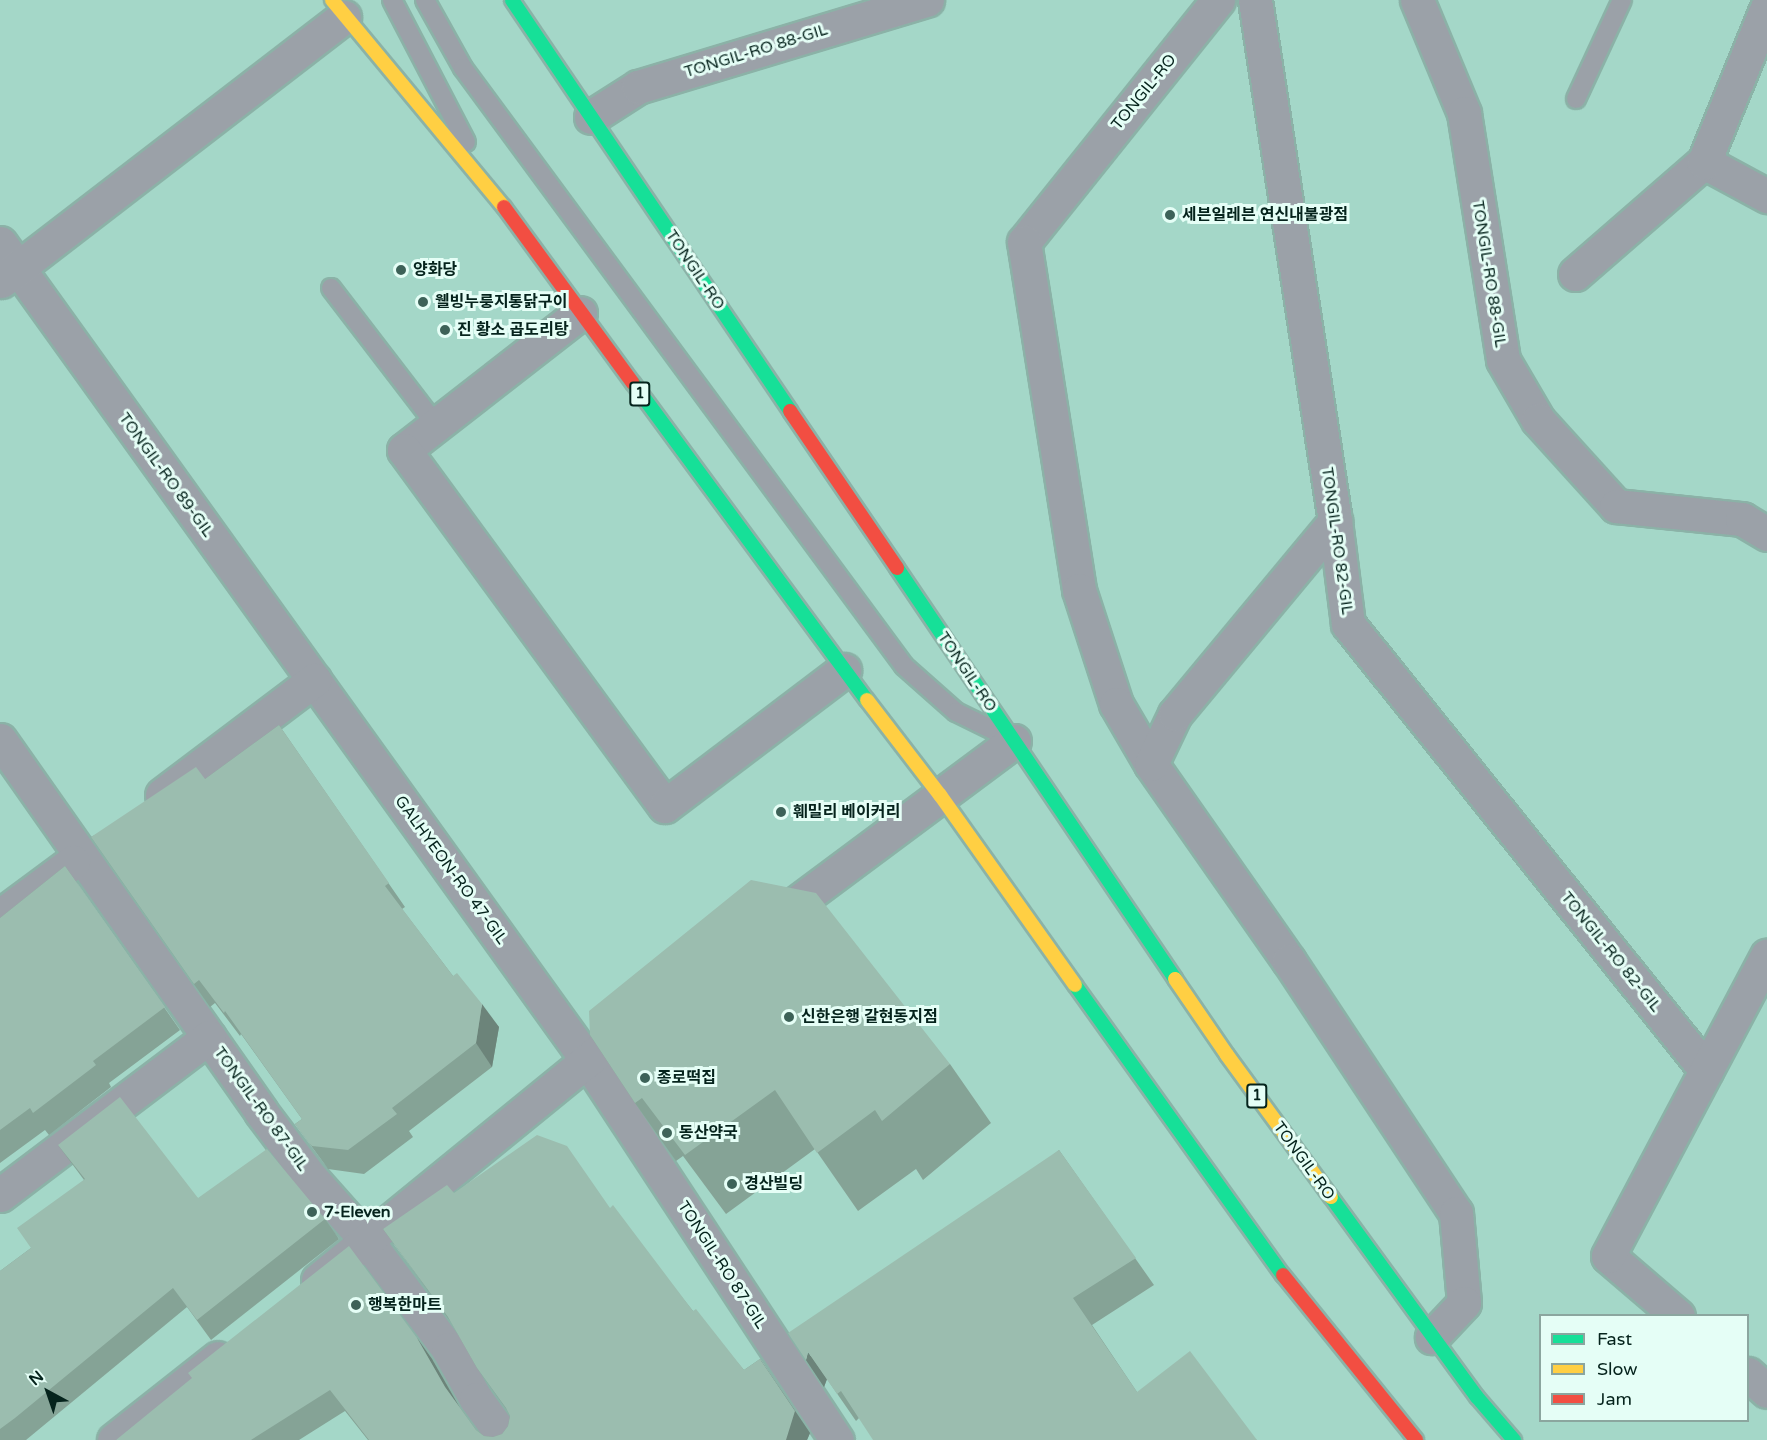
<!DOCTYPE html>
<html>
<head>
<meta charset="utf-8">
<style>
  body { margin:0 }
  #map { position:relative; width:1767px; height:1440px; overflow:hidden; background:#a4d7c8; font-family:"Varela Round","Noto Sans KR",sans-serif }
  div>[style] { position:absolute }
  .roads { filter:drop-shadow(2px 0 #8bb2a7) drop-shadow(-2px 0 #8bb2a7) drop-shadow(0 2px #8bb2a7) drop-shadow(0 -2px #8bb2a7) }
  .lane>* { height:18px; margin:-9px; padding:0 9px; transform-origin:9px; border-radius:9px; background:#9ba1a8 }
  .street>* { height:33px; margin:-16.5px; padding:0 16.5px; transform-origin:16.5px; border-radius:16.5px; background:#9ba1a8 }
  .fast>* { height:14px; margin:-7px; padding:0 7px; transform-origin:7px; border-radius:7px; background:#16e098 }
  .slow>* { height:14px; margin:-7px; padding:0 7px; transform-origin:7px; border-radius:7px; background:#ffcf43 }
  .jam>* { height:14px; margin:-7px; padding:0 7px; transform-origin:7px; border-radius:7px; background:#f24e42 }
  .wall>* { inset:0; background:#85a396 }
  .shaded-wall>* { inset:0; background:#6c847a }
  .building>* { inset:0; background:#9bbdaf }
  .dots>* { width:16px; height:16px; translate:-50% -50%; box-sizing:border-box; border:3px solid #e5fef6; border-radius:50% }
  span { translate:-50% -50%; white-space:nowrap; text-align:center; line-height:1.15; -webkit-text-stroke:6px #e5fef6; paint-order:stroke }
  .shield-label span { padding:2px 4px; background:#e5fef6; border:2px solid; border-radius:4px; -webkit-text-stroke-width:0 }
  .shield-label { font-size:15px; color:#05231c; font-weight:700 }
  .street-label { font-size:16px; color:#05231c }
  .poi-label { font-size:16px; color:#05231c; font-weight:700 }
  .left { translate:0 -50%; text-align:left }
  .legend { position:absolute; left:1539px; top:1314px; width:210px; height:108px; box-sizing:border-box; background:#e5fef6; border:2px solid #8ba69f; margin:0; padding:8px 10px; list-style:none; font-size:18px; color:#05231c }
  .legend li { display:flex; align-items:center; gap:12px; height:30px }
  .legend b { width:30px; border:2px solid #8ba69f }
  .north { position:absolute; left:18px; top:1362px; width:60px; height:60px; -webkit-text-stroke:4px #e5fef6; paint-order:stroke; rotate:320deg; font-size:16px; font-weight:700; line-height:24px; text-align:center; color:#05231c }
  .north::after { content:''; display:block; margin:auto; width:21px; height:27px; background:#05231c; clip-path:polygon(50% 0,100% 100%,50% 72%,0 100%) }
</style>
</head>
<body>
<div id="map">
  <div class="roads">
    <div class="lane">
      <div style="left:392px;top:0;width:160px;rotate:62.5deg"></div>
      <div style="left:425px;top:0;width:78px;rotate:60.8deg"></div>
      <div style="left:463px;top:68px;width:743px;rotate:53.59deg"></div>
      <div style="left:904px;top:666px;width:69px;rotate:41.5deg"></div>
      <div style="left:956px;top:712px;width:55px;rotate:26.1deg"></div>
      <div style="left:1576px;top:99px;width:109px;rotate:-65.1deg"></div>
      <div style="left:331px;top:288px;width:174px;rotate:52.5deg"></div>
    </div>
    <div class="street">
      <div style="left:1218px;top:0;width:310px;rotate:128.7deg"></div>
      <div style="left:1024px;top:242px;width:352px;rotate:81deg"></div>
      <div style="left:1079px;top:590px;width:120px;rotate:72deg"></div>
      <div style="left:1116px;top:704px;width:69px;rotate:59.7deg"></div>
      <div style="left:1151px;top:764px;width:241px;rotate:55deg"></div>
      <div style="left:1289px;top:961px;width:302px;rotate:56.5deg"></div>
      <div style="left:1456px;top:1213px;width:90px;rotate:84.9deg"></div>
      <div style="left:1464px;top:1303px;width:47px;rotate:133.3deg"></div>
      <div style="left:1255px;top:0;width:527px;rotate:81.27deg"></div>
      <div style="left:1335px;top:521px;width:104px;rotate:82.8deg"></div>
      <div style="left:1348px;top:624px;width:572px;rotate:51.25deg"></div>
      <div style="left:1417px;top:0;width:122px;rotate:67.4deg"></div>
      <div style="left:1464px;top:113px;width:250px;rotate:81deg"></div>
      <div style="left:1503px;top:360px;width:69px;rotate:59.7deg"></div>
      <div style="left:1538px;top:420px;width:116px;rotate:47.8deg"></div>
      <div style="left:1616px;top:506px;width:127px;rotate:5.9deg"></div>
      <div style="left:1742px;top:519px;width:29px;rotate:31deg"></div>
      <div style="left:591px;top:117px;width:56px;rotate:-32.6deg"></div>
      <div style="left:638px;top:87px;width:302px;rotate:-16.8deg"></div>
      <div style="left:1704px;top:162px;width:72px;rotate:28.4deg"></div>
      <div style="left:0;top:243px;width:1006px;rotate:54.3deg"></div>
      <div style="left:587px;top:1060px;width:455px;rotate:56.7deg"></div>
      <div style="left:1575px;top:274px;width:171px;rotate:-41deg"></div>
      <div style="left:1704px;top:162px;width:166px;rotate:-67.8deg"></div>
      <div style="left:1px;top:281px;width:433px;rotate:-37.6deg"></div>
      <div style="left:580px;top:313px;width:223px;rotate:142.1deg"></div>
      <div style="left:404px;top:450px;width:441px;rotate:53.8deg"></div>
      <div style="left:665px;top:806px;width:225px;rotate:-37.2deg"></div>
      <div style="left:0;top:740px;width:454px;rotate:54.9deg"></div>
      <div style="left:261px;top:1112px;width:83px;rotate:52.9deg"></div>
      <div style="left:311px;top:1178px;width:84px;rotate:48.4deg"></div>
      <div style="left:367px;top:1241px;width:135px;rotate:53.1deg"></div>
      <div style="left:448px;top:1349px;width:57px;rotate:60.8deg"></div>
      <div style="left:476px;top:1399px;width:51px;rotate:53.8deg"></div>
      <div style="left:1151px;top:764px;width:55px;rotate:-64.4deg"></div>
      <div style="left:1175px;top:714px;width:251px;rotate:-50.3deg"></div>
      <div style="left:162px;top:795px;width:191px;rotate:-37.1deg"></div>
      <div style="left:0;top:916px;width:91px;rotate:-36.5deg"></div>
      <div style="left:775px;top:919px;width:298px;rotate:-36.7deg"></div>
      <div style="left:0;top:1195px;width:262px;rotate:-37.1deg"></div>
      <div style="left:318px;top:1280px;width:369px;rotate:-39.2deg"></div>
      <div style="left:1678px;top:1316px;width:92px;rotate:-139.4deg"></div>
      <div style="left:1608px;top:1256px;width:340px;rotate:-62.1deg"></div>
      <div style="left:1748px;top:1374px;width:25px;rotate:42deg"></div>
      <div style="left:114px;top:1440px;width:132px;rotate:-38.3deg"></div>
    </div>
    <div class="fast">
      <div style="left:512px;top:0;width:496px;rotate:55.9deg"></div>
      <div style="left:633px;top:383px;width:394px;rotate:53.6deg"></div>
      <div style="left:897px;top:568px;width:496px;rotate:55.9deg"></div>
      <div style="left:1075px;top:985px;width:357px;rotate:54.4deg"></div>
      <div style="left:1331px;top:1197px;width:248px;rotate:53.9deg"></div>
      <div style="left:1477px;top:1397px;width:57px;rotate:49.3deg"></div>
    </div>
    <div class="slow">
      <div style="left:332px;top:0;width:269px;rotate:50.3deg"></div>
      <div style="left:867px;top:700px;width:120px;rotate:52.5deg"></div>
      <div style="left:940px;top:795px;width:233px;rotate:54.6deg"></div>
      <div style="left:1175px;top:979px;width:92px;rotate:55.6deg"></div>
      <div style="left:1227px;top:1055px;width:176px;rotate:53.8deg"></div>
    </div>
    <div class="jam">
      <div style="left:504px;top:207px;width:218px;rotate:53.8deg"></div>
      <div style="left:790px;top:411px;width:190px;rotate:55.7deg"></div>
      <div style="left:1283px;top:1275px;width:212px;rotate:51.1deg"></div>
    </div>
  </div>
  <div class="wall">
    <div style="clip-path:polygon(279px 725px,405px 907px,402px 909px,453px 976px,499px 1027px,492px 1067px,409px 1131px,413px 1137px,364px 1174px,328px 1169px,326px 1166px,295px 1124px,302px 1119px,241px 1034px,240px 1036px,215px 1003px,210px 1007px,91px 837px,205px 779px)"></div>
    <div style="clip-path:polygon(65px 866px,180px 1030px,109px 1083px,111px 1087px,49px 1135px,45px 1130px,0 1163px,0 918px)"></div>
    <div style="clip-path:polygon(590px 1035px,950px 1064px,991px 1123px,923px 1180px,916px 1169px,858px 1211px,815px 1149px,726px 1214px,683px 1156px,676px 1161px,635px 1103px)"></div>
    <div style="clip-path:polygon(58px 1145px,198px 1198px,325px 1219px,339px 1239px,211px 1340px,187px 1307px,26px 1440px,0 1440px,0 1271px,31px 1248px,84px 1180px)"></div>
    <div style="clip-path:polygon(1059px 1150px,1154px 1285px,1092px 1325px,1137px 1392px,1257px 1440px,859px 1418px,856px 1421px,827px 1379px,824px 1387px,806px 1360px)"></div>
    <div style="clip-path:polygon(454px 1193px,610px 1208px,693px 1311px,744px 1370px,760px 1359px,810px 1433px,807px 1440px,368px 1440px,345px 1411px,299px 1440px,116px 1440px,417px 1338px,432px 1359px,458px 1405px,476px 1430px,484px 1436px,493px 1437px,502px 1434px,508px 1426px,510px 1416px,507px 1410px,477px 1368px,451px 1322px,383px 1229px)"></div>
  </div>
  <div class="shaded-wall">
    <div style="clip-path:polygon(482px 1004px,499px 1027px,492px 1067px,476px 1043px)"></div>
    <div style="clip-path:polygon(417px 1338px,432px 1359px,460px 1408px,445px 1387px)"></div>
    <div style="clip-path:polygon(808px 1352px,827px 1379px,824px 1387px,806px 1360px)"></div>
    <div style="clip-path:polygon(760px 1359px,810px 1433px,807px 1440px,786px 1440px)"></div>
  </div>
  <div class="building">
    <div style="clip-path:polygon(279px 725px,389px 883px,385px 886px,453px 976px,457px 973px,482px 1004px,476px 1043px,392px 1108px,397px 1114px,348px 1150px,312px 1146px,309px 1143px,295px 1124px,302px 1119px,225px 1011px,224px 1013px,199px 980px,194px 984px,91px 837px,196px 767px,205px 779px)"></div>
    <div style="clip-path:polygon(65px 866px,165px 1007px,93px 1061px,96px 1065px,33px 1113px,30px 1108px,0 1130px,0 918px)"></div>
    <div style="clip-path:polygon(751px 880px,816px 893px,950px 1064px,882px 1121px,875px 1110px,817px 1153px,775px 1090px,685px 1155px,642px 1098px,635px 1103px,590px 1035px,589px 1011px)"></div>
    <div style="clip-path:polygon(120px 1097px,198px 1198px,267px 1149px,325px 1219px,197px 1320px,173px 1288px,15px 1418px,0 1429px,0 1271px,31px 1248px,17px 1228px,85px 1179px,58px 1145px)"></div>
    <div style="clip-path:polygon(537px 1135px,567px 1146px,610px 1208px,613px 1205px,693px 1311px,696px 1309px,744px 1370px,760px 1359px,795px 1411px,786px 1440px,369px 1440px,330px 1390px,251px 1440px,116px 1440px,192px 1378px,188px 1373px,349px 1246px,417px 1338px,445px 1387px,476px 1430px,484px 1436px,493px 1437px,502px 1434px,508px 1426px,510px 1416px,506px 1408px,477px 1368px,448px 1317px,383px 1229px,447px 1185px,454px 1193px)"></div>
    <div style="clip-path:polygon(1059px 1150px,1136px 1258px,1073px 1298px,1137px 1392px,1190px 1351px,1257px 1440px,873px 1440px,841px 1391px,837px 1394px,808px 1352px,806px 1360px,788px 1333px)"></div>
  </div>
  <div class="dots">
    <div style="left:1170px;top:215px;background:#3d6258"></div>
    <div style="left:401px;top:270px;background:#3d6258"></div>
    <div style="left:423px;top:302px;background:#3d6258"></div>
    <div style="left:445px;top:330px;background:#3d6258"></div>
    <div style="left:781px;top:812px;background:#3d6258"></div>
    <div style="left:789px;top:1017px;background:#3d6258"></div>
    <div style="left:645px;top:1078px;background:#3d6258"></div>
    <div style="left:667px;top:1133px;background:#3d6258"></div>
    <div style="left:732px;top:1184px;background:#3d6258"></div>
    <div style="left:312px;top:1212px;background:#3d6258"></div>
    <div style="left:356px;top:1305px;background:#3d6258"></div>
  </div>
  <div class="shield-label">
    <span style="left:640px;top:394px">1</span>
    <span style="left:1257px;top:1096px">1</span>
  </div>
  <div class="street-label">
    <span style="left:756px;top:51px;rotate:-17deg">TONGIL-RO 88-GIL</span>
    <span style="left:1144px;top:92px;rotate:-51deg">TONGIL-RO</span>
    <span style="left:695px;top:270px;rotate:56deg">TONGIL-RO</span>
    <span style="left:1489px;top:274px;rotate:81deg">TONGIL-RO 88-GIL</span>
    <span style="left:166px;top:475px;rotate:54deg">TONGIL-RO 89-GIL</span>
    <span style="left:1337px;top:541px;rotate:82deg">TONGIL-RO 82-GIL</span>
    <span style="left:967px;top:672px;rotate:56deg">TONGIL-RO</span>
    <span style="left:451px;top:870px;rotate:54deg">GALHYEON-RO 47-GIL</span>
    <span style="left:1611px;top:952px;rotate:51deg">TONGIL-RO 82-GIL</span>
    <span style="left:261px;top:1109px;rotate:54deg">TONGIL-RO 87-GIL</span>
    <span style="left:1304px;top:1161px;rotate:54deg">TONGIL-RO</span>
    <span style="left:722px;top:1265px;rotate:57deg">TONGIL-RO 87-GIL</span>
  </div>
  <div class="poi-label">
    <span class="left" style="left:1182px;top:215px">세븐일레븐 연신내불광점</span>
    <span class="left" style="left:413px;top:270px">양화당</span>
    <span class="left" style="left:435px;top:302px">웰빙누룽지통닭구이</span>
    <span class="left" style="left:457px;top:330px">진 황소 곱도리탕</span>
    <span class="left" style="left:793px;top:812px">훼밀리 베이커리</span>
    <span class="left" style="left:801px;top:1017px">신한은행 갈현동지점</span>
    <span class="left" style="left:657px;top:1078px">종로떡집</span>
    <span class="left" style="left:679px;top:1133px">동산약국</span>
    <span class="left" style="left:744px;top:1184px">경산빌딩</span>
    <span class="left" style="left:324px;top:1212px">7-Eleven</span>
    <span class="left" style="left:368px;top:1305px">행복한마트</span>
  </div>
  <ul class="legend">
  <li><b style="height:8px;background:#16e098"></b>Fast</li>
  <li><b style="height:8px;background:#ffcf43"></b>Slow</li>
  <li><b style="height:8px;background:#f24e42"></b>Jam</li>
  </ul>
  <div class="north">N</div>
</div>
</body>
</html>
